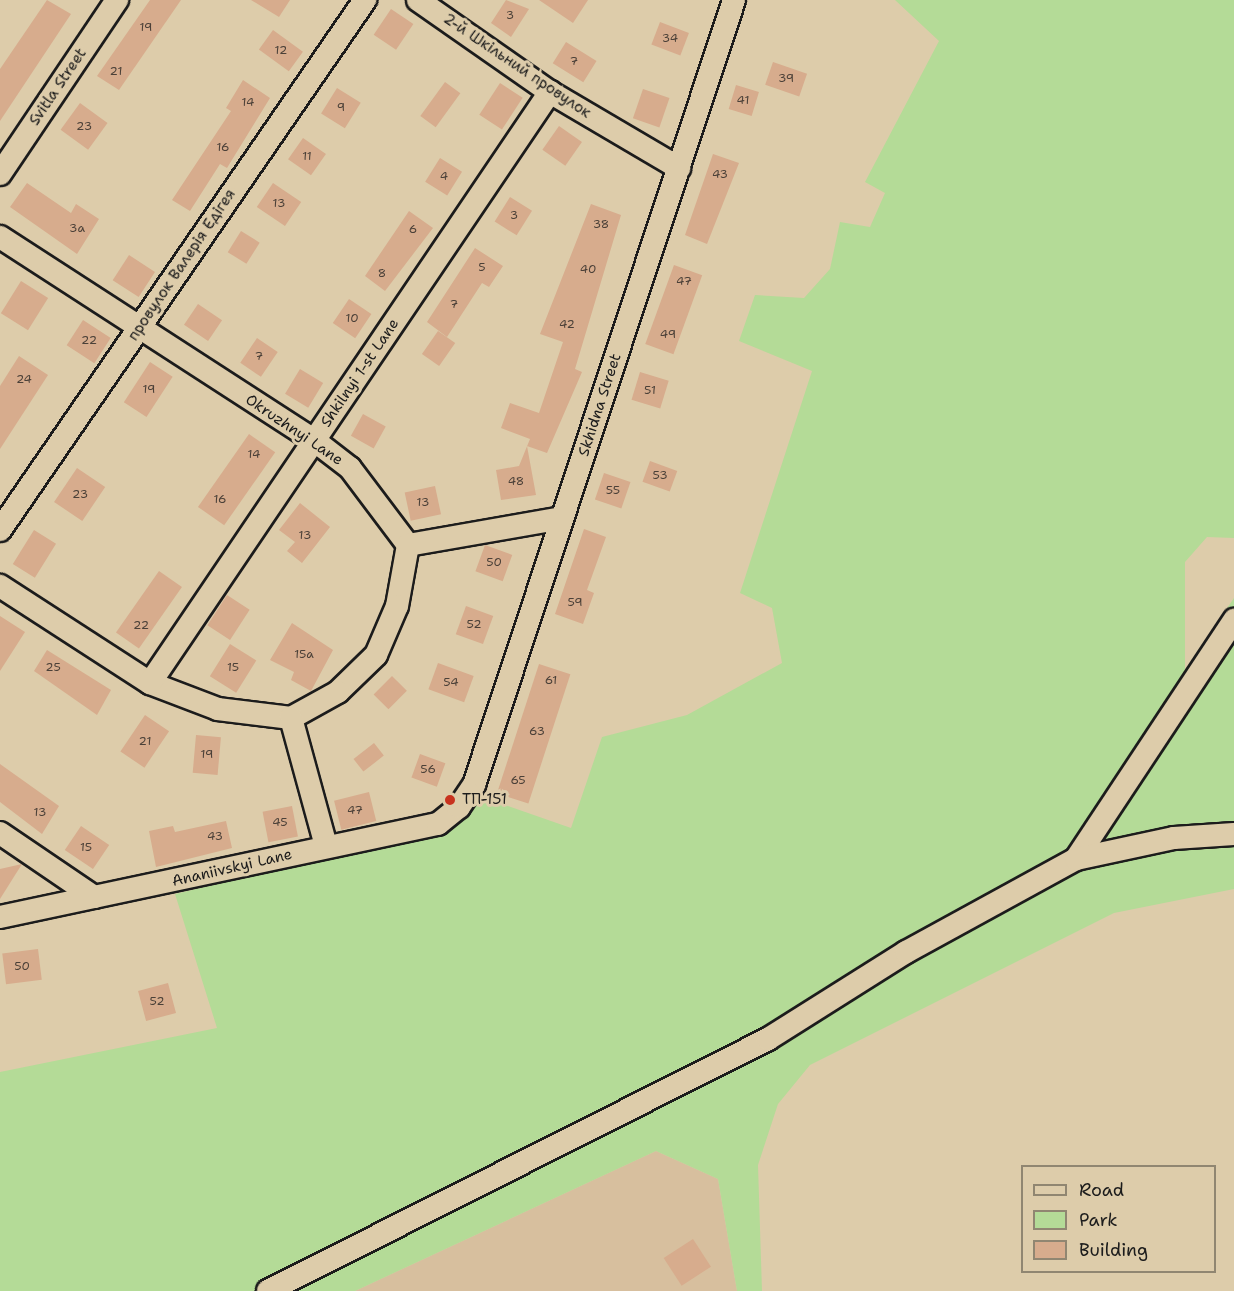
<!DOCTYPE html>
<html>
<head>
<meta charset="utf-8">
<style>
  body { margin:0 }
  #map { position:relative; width:1234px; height:1291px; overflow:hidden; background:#dca; font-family:"Shantell Sans",sans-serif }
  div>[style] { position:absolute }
  .built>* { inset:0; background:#d7bf9e }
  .green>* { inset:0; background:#b4db97 }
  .building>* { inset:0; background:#d7ac8d; transform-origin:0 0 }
  .roads { filter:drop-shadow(2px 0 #1c1c1c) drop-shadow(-2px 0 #1c1c1c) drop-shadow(0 2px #1c1c1c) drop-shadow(0 -2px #1c1c1c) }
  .minor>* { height:22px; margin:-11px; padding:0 11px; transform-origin:11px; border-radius:11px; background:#dca }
  .dots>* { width:16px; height:16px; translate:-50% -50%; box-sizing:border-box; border:3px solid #dca; border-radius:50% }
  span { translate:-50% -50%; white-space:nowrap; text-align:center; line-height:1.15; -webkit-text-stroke:6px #dca; paint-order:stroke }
  .number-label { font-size:12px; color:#4b4038 }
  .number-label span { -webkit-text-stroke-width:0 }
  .street-label { font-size:15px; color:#1c1c1c }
  .poi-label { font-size:15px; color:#1c1c1c }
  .left { translate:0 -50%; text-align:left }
  .legend { position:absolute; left:1021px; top:1165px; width:195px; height:108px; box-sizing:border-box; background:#dca; border:2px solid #908671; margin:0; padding:8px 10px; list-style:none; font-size:18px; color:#1c1c1c }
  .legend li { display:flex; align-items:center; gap:12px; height:30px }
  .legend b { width:30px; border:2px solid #908671 }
</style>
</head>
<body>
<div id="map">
  <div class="built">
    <div style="clip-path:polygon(656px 1151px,718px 1179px,737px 1291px,355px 1291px)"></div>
  </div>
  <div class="green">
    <div style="clip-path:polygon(895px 0,1234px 0,1234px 538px,1207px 537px,1185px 562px,1185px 670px,1234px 598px,1234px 889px,1114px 913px,810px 1065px,778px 1104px,758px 1165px,762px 1291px,737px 1291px,718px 1179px,656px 1151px,355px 1291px,0 1291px,0 1072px,217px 1028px,175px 894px,452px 828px,482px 797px,571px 828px,602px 737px,687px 715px,782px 663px,772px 608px,740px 593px,812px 371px,739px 341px,755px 295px,804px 298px,830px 269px,840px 222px,870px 227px,885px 193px,865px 182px,939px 41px)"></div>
  </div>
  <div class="building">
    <div style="clip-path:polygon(47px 0,71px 14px,0 121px,0 69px)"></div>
    <div style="clip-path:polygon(150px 0,181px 0,119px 90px,97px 76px)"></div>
    <div style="clip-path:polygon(251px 0,290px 0,279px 17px)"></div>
    <div style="clip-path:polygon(506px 0,529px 9px,511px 37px,491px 23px)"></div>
    <div style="clip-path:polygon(539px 0,588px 0,573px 23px)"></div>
    <div style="left:391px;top:9px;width:27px;height:31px;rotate:34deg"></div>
    <div style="left:660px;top:22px;width:31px;height:24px;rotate:21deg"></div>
    <div style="left:273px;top:30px;width:37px;height:24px;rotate:36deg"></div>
    <div style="left:566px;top:42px;width:36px;height:25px;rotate:32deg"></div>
    <div style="left:773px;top:62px;width:36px;height:24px;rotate:19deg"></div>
    <div style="clip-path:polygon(243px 80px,270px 98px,227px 168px,220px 164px,190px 211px,172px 200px,231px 111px,226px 108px)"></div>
    <div style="left:445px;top:82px;width:19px;height:42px;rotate:36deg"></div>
    <div style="left:500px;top:83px;width:27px;height:38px;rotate:33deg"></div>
    <div style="left:736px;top:85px;width:24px;height:25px;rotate:17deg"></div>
    <div style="left:337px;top:88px;width:28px;height:30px;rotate:32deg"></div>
    <div style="left:643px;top:89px;width:28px;height:31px;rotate:19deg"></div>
    <div style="left:80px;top:103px;width:34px;height:33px;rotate:36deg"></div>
    <div style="left:559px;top:126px;width:28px;height:29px;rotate:35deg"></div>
    <div style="left:303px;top:138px;width:28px;height:26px;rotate:35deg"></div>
    <div style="clip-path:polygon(713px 154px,739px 163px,707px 244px,685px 235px)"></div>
    <div style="left:440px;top:158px;width:26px;height:28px;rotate:32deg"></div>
    <div style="clip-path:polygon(27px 183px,71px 213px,76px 204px,99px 219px,77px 254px,10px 207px)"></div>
    <div style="left:273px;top:183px;width:34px;height:29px;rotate:34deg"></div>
    <div style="left:510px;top:197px;width:26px;height:29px;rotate:32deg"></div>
    <div style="clip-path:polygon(591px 204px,621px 215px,575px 369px,582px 372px,547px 453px,527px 446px,536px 495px,501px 500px,496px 470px,519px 466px,530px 439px,501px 428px,510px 403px,539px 413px,563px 342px,540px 334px)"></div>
    <div style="clip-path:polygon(409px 211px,433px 228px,385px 291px,365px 276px)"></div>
    <div style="left:241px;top:231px;width:22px;height:25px;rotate:32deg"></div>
    <div style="clip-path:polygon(475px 248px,503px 266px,489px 287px,482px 283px,447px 337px,427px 322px)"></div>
    <div style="left:129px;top:255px;width:31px;height:30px;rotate:33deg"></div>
    <div style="left:674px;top:265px;width:30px;height:84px;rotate:20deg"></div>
    <div style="left:21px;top:281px;width:32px;height:38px;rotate:32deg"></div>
    <div style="left:349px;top:299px;width:27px;height:29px;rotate:34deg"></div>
    <div style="left:198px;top:304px;width:29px;height:25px;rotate:34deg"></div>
    <div style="left:83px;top:320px;width:33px;height:30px;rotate:33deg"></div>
    <div style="left:438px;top:331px;width:21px;height:28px;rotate:35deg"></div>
    <div style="left:257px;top:338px;width:25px;height:30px;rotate:34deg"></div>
    <div style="clip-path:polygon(19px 356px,48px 375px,0 449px,0 386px)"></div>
    <div style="left:150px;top:362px;width:27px;height:48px;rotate:33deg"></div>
    <div style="left:300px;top:369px;width:27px;height:29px;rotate:31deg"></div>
    <div style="left:640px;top:372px;width:30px;height:29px;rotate:17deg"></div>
    <div style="left:363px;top:414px;width:26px;height:25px;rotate:29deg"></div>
    <div style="left:249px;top:434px;width:32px;height:89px;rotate:35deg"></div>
    <div style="left:650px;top:461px;width:29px;height:22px;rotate:20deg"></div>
    <div style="left:77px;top:468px;width:34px;height:41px;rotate:34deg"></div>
    <div style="left:604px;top:473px;width:28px;height:28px;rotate:19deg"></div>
    <div style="left:435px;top:486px;width:29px;height:31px;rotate:78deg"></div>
    <div style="clip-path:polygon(300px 503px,330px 527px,302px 563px,287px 551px,295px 542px,279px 530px)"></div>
    <div style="clip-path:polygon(584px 529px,606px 537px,587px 590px,594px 593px,583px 624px,555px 614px)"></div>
    <div style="left:34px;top:530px;width:26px;height:40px;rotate:32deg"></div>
    <div style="left:485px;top:545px;width:29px;height:28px;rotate:20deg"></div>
    <div style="left:159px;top:571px;width:28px;height:75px;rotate:35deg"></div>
    <div style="left:227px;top:595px;width:27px;height:36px;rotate:33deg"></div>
    <div style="left:466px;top:606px;width:29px;height:30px;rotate:20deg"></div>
    <div style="clip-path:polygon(0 616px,25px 632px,0 671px)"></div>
    <div style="clip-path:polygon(292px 623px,333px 650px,311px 691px,291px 680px,294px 672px,270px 660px)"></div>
    <div style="left:230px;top:644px;width:31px;height:38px;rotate:32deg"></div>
    <div style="clip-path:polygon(47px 650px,111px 690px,97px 715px,34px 671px)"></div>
    <div style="left:438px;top:663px;width:38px;height:28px;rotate:20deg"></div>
    <div style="left:539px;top:664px;width:33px;height:136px;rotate:18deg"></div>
    <div style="left:392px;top:676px;width:21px;height:26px;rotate:45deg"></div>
    <div style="left:145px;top:715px;width:29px;height:44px;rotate:34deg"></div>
    <div style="left:196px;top:735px;width:25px;height:38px;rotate:5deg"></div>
    <div style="left:374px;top:743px;width:16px;height:26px;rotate:52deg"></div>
    <div style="left:420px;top:754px;width:27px;height:25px;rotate:20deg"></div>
    <div style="clip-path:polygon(0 764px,59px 806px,42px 834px,0 802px)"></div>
    <div style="left:369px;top:792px;width:30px;height:36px;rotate:76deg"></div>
    <div style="left:292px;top:806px;width:31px;height:30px;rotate:79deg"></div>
    <div style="clip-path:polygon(226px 821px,232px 848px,156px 867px,149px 831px,173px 826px,175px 832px)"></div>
    <div style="left:81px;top:826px;width:34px;height:29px;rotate:34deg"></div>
    <div style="clip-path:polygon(22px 864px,0 899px,0 869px)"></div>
    <div style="left:38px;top:949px;width:31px;height:36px;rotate:83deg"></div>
    <div style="left:168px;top:983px;width:31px;height:31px;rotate:75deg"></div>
    <div style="left:693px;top:1239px;width:33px;height:35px;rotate:57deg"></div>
  </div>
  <div class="roads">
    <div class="minor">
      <div style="left:418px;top:0;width:161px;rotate:34.9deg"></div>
      <div style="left:550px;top:92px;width:150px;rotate:30.5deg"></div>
      <div style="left:0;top:174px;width:210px;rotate:-56.1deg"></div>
      <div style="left:0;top:237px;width:375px;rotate:32.9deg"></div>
      <div style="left:315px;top:441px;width:44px;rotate:37.6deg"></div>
      <div style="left:350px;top:468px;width:96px;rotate:53deg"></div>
      <div style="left:408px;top:545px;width:62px;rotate:100.2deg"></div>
      <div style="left:397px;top:606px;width:53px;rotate:113.2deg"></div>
      <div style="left:376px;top:655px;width:53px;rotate:135.8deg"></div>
      <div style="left:338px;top:692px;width:54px;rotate:151deg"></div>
      <div style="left:291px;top:718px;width:74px;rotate:-173deg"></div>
      <div style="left:218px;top:709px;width:73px;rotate:-159.1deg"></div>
      <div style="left:150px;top:683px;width:179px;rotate:-147.1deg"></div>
      <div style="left:0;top:530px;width:644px;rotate:-55.45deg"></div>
      <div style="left:408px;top:545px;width:156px;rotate:-9.9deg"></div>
      <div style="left:150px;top:683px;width:714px;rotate:-55.91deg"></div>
      <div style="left:291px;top:718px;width:133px;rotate:74.7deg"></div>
      <div style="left:0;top:833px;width:114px;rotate:34.2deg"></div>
      <div style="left:1076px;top:859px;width:287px;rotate:-56.5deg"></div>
      <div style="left:0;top:917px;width:448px;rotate:-12deg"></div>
      <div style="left:438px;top:824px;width:27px;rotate:-39deg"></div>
      <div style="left:459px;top:807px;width:27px;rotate:-56deg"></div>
      <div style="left:474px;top:785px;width:827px;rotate:-71.67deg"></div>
      <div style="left:268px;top:1291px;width:560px;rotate:-26.75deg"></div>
      <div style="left:768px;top:1039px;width:163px;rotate:-32.2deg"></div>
      <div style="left:906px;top:952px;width:194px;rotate:-28.7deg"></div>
      <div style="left:1076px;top:859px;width:100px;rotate:-12.1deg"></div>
      <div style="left:1174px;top:838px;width:60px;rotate:-3.8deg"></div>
    </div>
  </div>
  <div class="dots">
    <div style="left:450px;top:800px;background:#c8321e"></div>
  </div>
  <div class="number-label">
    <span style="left:510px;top:16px">3</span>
    <span style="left:146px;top:28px">19</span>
    <span style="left:670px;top:39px">34</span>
    <span style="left:281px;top:51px">12</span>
    <span style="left:574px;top:62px">7</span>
    <span style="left:116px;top:72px">21</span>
    <span style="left:786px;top:79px">39</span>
    <span style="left:743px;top:101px">41</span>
    <span style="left:248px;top:103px">14</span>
    <span style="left:341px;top:108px">9</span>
    <span style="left:84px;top:127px">23</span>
    <span style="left:223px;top:148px">16</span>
    <span style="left:307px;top:157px">11</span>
    <span style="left:720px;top:175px">43</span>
    <span style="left:444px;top:177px">4</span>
    <span style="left:279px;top:204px">13</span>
    <span style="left:514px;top:216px">3</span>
    <span style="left:601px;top:225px">38</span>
    <span style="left:77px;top:229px">3а</span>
    <span style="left:413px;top:230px">6</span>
    <span style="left:482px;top:268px">5</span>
    <span style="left:588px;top:270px">40</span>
    <span style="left:382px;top:274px">8</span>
    <span style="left:684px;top:282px">47</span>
    <span style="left:454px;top:305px">7</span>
    <span style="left:352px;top:319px">10</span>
    <span style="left:567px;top:325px">42</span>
    <span style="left:668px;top:335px">49</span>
    <span style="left:89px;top:341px">22</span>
    <span style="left:259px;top:357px">7</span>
    <span style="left:24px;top:380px">24</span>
    <span style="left:149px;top:390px">19</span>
    <span style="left:650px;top:391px">51</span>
    <span style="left:254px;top:455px">14</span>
    <span style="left:660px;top:476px">53</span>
    <span style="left:516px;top:482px">48</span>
    <span style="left:613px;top:491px">55</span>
    <span style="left:80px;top:495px">23</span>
    <span style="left:220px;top:500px">16</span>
    <span style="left:423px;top:503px">13</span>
    <span style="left:305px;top:536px">13</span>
    <span style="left:494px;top:563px">50</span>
    <span style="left:575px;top:603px">59</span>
    <span style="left:474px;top:625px">52</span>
    <span style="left:141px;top:626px">22</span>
    <span style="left:304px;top:655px">15а</span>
    <span style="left:53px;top:668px">25</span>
    <span style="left:233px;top:668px">15</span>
    <span style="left:551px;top:681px">61</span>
    <span style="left:451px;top:683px">54</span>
    <span style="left:537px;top:732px">63</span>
    <span style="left:145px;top:742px">21</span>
    <span style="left:207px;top:755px">19</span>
    <span style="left:428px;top:770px">56</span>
    <span style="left:518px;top:781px">65</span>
    <span style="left:355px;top:811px">47</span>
    <span style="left:40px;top:813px">13</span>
    <span style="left:280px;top:823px">45</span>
    <span style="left:215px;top:837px">43</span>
    <span style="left:86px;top:848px">15</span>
    <span style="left:22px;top:967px">50</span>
    <span style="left:157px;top:1002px">52</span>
  </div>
  <div class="street-label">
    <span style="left:517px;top:66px;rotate:34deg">2-й Шкільний провулок</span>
    <span style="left:58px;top:87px;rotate:-56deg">Svitla Street</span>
    <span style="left:182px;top:265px;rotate:-56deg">провулок Валерія Едігея</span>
    <span style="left:360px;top:373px;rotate:-56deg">Shkilnyi 1-st Lane</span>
    <span style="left:600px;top:405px;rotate:-72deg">Skhidna Street</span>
    <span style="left:294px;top:430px;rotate:34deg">Okruzhnyi Lane</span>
    <span style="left:232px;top:868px;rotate:-13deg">Ananiivskyi Lane</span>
  </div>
  <div class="poi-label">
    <span class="left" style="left:462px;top:800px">ТП-151</span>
  </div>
  <ul class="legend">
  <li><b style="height:8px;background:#dca"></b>Road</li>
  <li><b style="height:16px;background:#b4db97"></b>Park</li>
  <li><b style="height:16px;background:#d7ac8d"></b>Building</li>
  </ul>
</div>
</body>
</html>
